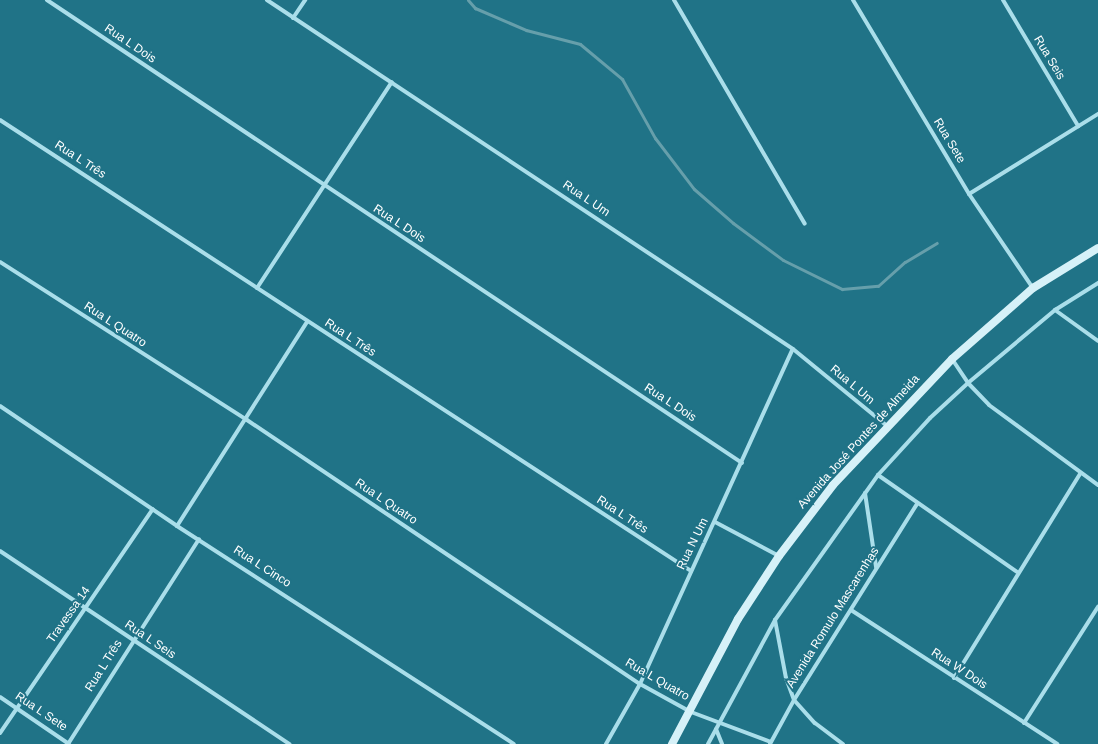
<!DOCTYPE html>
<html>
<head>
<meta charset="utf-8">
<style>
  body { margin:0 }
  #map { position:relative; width:1098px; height:744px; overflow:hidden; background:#207387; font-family:Arial,sans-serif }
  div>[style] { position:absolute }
  .stream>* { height:3px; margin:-1.5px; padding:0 1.5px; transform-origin:1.5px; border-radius:1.5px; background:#669fab }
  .street>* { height:4px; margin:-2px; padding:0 2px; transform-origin:2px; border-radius:2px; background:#aadeea }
  .secondary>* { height:8px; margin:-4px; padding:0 4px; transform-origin:4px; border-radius:4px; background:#d6f1f8 }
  span { translate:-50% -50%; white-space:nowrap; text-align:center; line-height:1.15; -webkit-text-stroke:4px #207387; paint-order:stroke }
  .street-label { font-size:12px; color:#fff }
</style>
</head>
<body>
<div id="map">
  <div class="stream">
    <div style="left:468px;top:0;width:11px;rotate:49deg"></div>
    <div style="left:475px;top:8px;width:56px;rotate:23.3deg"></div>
    <div style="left:526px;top:30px;width:56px;rotate:14.5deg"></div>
    <div style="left:580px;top:44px;width:55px;rotate:39.8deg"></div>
    <div style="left:622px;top:79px;width:68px;rotate:60.8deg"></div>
    <div style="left:655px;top:138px;width:64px;rotate:52.6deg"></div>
    <div style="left:694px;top:189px;width:52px;rotate:41.1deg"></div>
    <div style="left:733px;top:223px;width:62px;rotate:36.5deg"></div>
    <div style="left:783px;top:260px;width:66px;rotate:26.2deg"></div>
    <div style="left:842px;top:289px;width:36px;rotate:-5deg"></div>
    <div style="left:878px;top:286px;width:36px;rotate:-42deg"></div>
    <div style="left:905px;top:262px;width:37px;rotate:-31deg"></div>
  </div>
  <div class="street">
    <div style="left:47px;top:0;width:835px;rotate:33.67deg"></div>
    <div style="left:267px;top:0;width:631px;rotate:33.56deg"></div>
    <div style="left:793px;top:349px;width:122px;rotate:39.3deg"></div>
    <div style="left:674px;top:0;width:259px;rotate:59.7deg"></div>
    <div style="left:853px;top:0;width:226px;rotate:59.1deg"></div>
    <div style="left:969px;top:194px;width:114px;rotate:55.8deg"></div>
    <div style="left:1003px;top:0;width:147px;rotate:59.2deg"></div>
    <div style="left:293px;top:18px;width:22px;rotate:-56deg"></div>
    <div style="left:0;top:120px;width:825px;rotate:33.13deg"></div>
    <div style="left:969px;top:194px;width:152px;rotate:-31.8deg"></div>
    <div style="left:0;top:262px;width:293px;rotate:32.6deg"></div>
    <div style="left:247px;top:420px;width:473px;rotate:33.9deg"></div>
    <div style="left:640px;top:684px;width:58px;rotate:28.8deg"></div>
    <div style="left:691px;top:712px;width:85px;rotate:20.6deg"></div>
    <div style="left:257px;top:288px;width:246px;rotate:-56.8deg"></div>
    <div style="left:1055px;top:310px;width:53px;rotate:35.8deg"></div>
    <div style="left:952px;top:359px;width:29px;rotate:56deg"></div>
    <div style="left:968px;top:383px;width:30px;rotate:46deg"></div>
    <div style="left:989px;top:405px;width:135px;rotate:36.3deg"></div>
    <div style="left:0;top:406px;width:214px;rotate:34.1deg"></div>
    <div style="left:177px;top:526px;width:401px;rotate:32.9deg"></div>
    <div style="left:878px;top:475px;width:169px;rotate:34.9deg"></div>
    <div style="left:865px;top:493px;width:75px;rotate:81.5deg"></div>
    <div style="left:715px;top:522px;width:72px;rotate:28deg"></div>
    <div style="left:177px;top:526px;width:242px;rotate:-57.5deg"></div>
    <div style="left:0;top:551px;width:348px;rotate:33.7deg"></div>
    <div style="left:851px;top:610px;width:246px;rotate:33deg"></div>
    <div style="left:775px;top:620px;width:59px;rotate:79.3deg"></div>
    <div style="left:786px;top:678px;width:23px;rotate:70deg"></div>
    <div style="left:794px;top:700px;width:31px;rotate:48deg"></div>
    <div style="left:815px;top:723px;width:35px;rotate:37deg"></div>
    <div style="left:954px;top:678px;width:240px;rotate:-58.3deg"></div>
    <div style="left:0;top:697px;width:83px;rotate:34.3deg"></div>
    <div style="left:1024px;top:723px;width:138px;rotate:-57.5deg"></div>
    <div style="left:716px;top:729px;width:16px;rotate:68deg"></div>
    <div style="left:0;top:733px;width:271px;rotate:-55.7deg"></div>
    <div style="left:68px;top:744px;width:243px;rotate:-57.4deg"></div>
    <div style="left:606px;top:744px;width:69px;rotate:-60.5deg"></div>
    <div style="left:640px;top:684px;width:368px;rotate:-65.5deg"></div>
    <div style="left:708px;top:744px;width:141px;rotate:-61.6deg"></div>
    <div style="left:775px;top:620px;width:178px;rotate:-54.6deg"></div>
    <div style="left:878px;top:475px;width:77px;rotate:-47.6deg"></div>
    <div style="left:930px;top:418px;width:52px;rotate:-42.6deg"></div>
    <div style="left:968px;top:383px;width:114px;rotate:-40deg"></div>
    <div style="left:1055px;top:310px;width:51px;rotate:-32.1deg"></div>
    <div style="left:770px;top:744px;width:50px;rotate:-61.4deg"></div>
    <div style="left:794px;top:700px;width:231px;rotate:-57.9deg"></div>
  </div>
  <div class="secondary">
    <div style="left:672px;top:744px;width:141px;rotate:-62.2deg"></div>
    <div style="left:738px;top:619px;width:75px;rotate:-56.9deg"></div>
    <div style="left:779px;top:556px;width:89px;rotate:-52.7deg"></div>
    <div style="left:833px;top:485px;width:173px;rotate:-46.6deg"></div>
    <div style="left:952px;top:359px;width:108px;rotate:-41.2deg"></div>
    <div style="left:1033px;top:288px;width:76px;rotate:-31.6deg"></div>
  </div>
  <div class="street-label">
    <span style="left:130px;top:44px;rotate:34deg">Rua L Dois</span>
    <span style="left:1049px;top:58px;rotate:59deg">Rua Seis</span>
    <span style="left:949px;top:141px;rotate:59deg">Rua Sete</span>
    <span style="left:80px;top:160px;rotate:33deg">Rua L Três</span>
    <span style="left:586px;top:199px;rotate:34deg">Rua L Um</span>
    <span style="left:399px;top:224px;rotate:33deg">Rua L Dois</span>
    <span style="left:115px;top:325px;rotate:33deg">Rua L Quatro</span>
    <span style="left:350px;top:338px;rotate:33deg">Rua L Três</span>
    <span style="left:852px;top:385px;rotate:40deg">Rua L Um</span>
    <span style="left:670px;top:403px;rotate:33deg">Rua L Dois</span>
    <span style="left:859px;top:442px;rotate:-48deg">Avenida José Pontes de Almeida</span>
    <span style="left:386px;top:502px;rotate:34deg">Rua L Quatro</span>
    <span style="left:622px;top:515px;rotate:33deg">Rua L Três</span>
    <span style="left:693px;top:544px;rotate:-64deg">Rua N Um</span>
    <span style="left:262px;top:567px;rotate:33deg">Rua L Cinco</span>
    <span style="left:69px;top:615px;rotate:-55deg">Travessa 14</span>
    <span style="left:833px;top:618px;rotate:-58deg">Avenida Romulo Mascarenhas</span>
    <span style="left:150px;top:640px;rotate:34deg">Rua L Seis</span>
    <span style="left:104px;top:666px;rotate:-58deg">Rua L Três</span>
    <span style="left:959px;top:669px;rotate:33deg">Rua W Dois</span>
    <span style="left:657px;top:680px;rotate:30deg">Rua L Quatro</span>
    <span style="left:41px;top:712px;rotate:34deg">Rua L Sete</span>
  </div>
</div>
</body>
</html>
